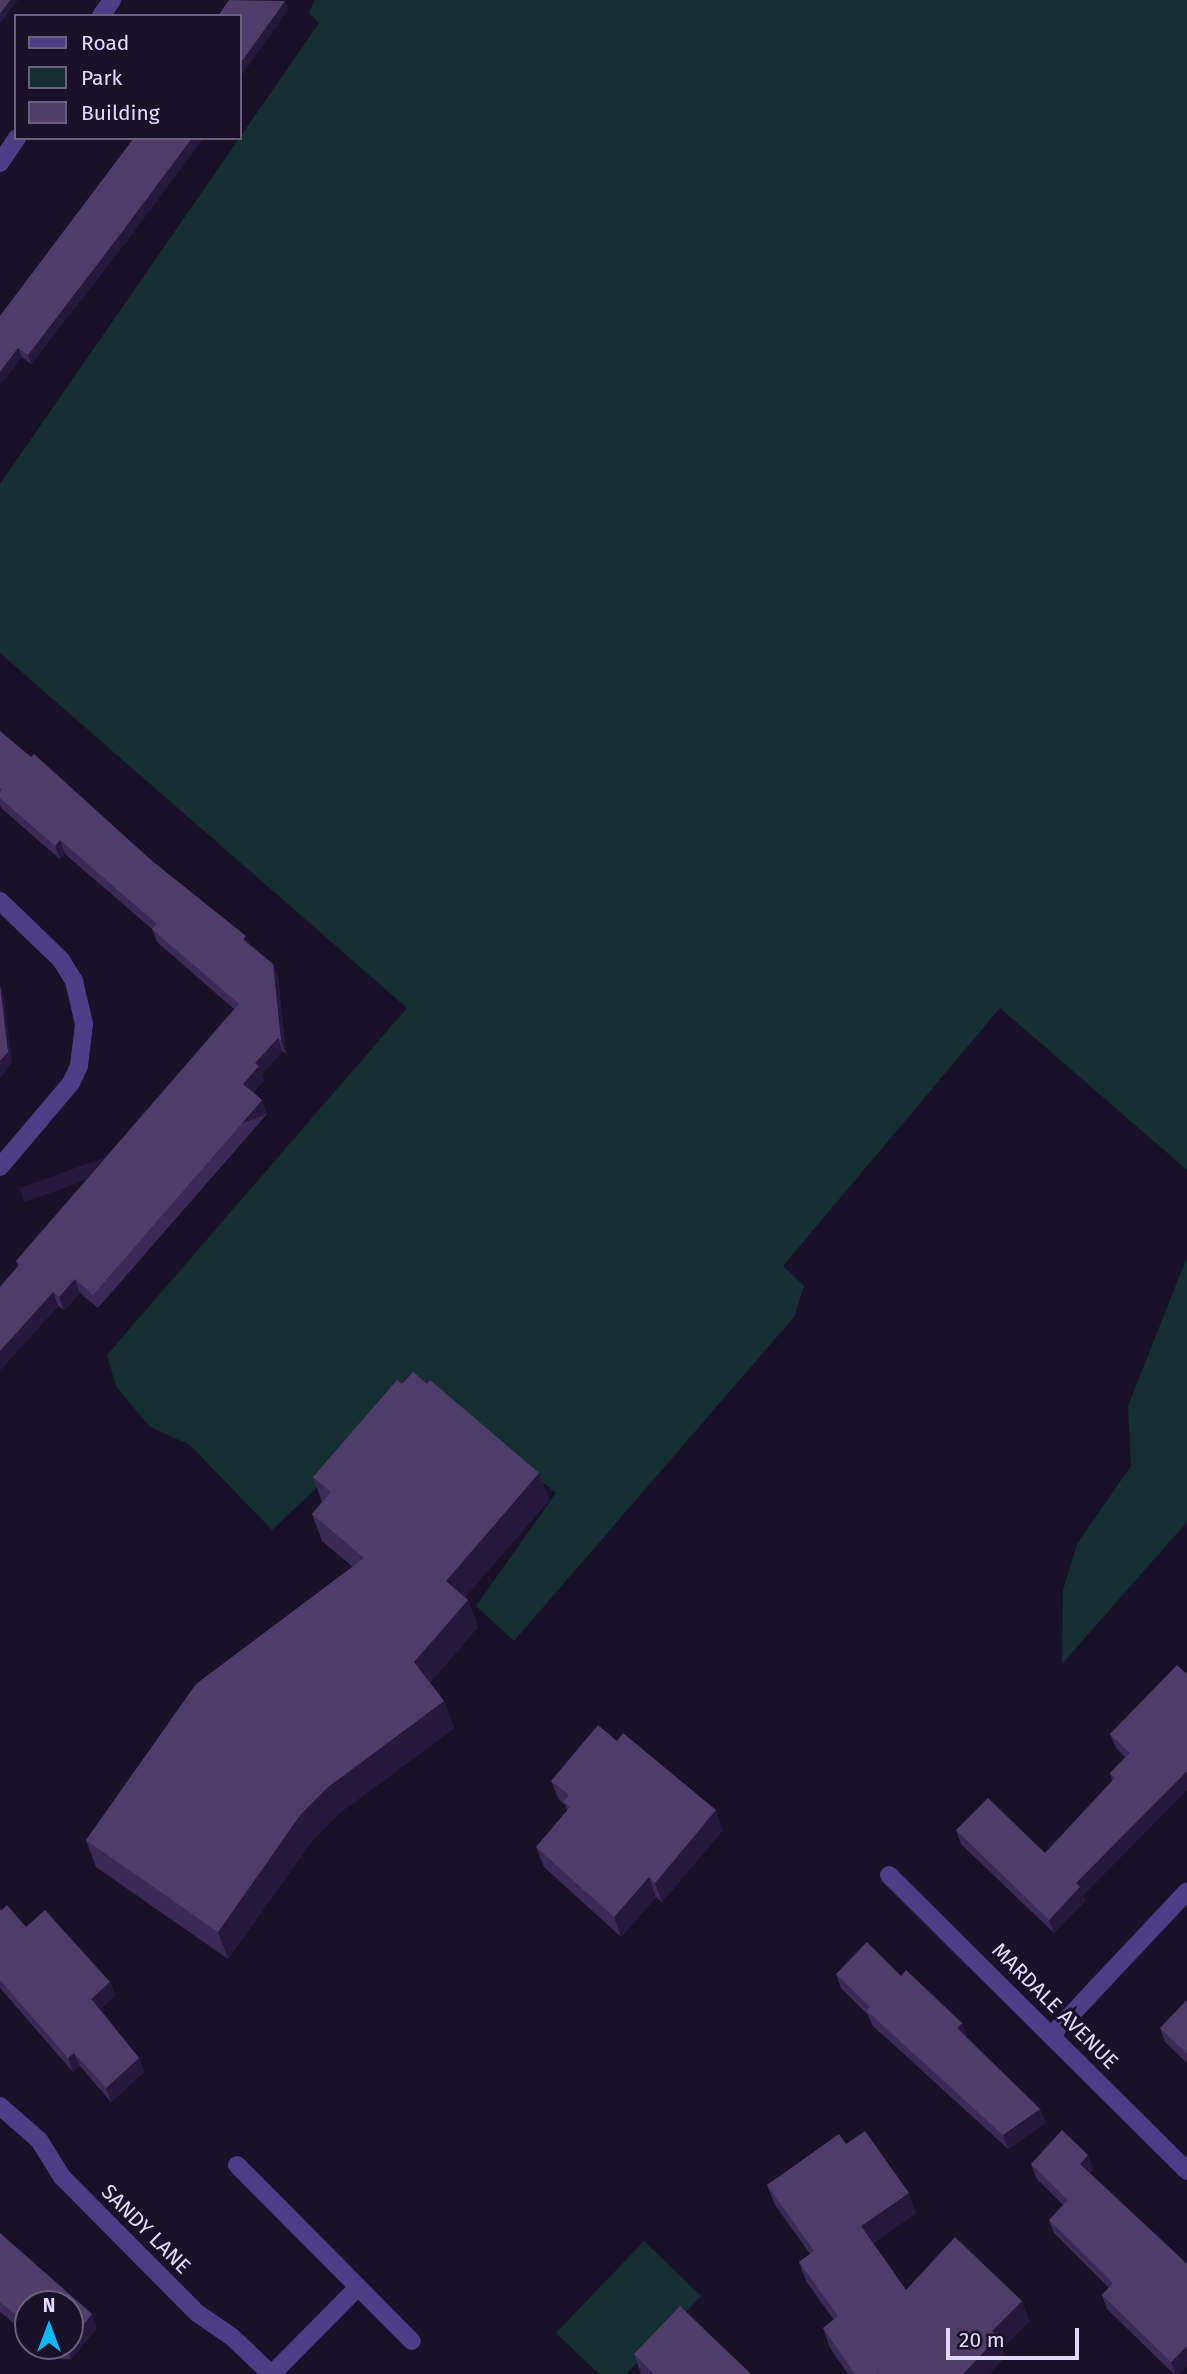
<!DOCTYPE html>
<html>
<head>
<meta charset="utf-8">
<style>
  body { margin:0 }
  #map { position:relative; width:1187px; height:2374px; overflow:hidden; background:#191128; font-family:"Fira Sans",sans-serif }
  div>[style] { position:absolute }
  .green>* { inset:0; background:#142e32 }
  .lane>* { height:18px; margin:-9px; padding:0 9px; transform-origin:9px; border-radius:9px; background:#4d3d86 }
  .street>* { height:18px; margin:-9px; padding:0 9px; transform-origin:9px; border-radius:9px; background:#4d3d86 }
  .wall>* { inset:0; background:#3b2a56 }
  .shaded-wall>* { inset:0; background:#26183c; transform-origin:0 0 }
  .building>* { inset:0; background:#4d3d68 }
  span { translate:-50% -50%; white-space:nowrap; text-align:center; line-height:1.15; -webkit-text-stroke:6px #191128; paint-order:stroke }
  .street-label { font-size:21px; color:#e4d9fe }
  .legend { position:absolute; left:14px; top:14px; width:228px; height:126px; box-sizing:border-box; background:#191128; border:2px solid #6a617e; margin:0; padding:9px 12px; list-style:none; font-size:21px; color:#e4d9fe }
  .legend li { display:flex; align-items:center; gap:14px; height:35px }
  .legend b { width:35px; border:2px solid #6a617e }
  .north { position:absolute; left:14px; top:2290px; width:70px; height:70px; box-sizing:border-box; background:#191128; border:2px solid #6a617e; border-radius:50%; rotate:0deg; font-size:19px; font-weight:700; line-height:28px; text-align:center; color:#e4d9fe }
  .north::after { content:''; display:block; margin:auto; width:24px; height:32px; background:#0ab7f9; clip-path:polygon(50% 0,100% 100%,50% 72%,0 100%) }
  .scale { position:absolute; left:946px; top:2328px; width:133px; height:32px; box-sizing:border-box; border:4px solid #e4d9fe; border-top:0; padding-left:9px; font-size:21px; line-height:24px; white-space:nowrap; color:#e4d9fe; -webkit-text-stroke:5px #191128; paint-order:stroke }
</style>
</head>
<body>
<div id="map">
  <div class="green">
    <div style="clip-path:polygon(315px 0,1187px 0,1187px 1170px,1000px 1008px,783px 1266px,804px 1286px,794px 1317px,514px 1641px,476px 1606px,556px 1493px,423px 1387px,272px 1530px,190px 1445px,150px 1427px,116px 1386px,107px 1355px,407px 1008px,0 653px,0 484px,319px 23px,309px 13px)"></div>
    <div style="clip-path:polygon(1187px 1257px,1187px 1522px,1062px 1664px,1063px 1590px,1077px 1544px,1131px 1466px,1128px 1406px)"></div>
    <div style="clip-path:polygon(644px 2241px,701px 2296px,626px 2374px,599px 2374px,556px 2333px)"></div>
  </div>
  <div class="lane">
    <div style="left:237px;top:2165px;width:248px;rotate:45.2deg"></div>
    <div style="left:272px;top:2374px;width:122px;rotate:-45.3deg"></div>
  </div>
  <div class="street">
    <div style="left:101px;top:16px;width:19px;rotate:-55deg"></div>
    <div style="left:0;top:163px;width:30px;rotate:-56deg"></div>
    <div style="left:0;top:901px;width:85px;rotate:44deg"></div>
    <div style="left:61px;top:960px;width:25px;rotate:58deg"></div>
    <div style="left:74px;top:981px;width:44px;rotate:76.9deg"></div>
    <div style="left:84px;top:1024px;width:42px;rotate:96.8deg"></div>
    <div style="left:79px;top:1066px;width:19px;rotate:115deg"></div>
    <div style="left:71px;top:1083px;width:110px;rotate:130.2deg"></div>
    <div style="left:889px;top:1875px;width:420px;rotate:44.8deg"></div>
    <div style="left:1052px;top:2035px;width:197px;rotate:-46.8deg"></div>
    <div style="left:0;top:2106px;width:52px;rotate:41.1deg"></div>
    <div style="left:39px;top:2140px;width:44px;rotate:58.1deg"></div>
    <div style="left:62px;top:2177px;width:192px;rotate:45.2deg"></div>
    <div style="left:197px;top:2313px;width:42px;rotate:34.4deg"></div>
    <div style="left:232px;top:2337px;width:54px;rotate:43.5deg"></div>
  </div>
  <div class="wall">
    <div style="clip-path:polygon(134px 138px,201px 138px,202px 140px,126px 242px,31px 364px,22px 357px,0 316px)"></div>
    <div style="clip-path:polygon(0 731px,273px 964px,278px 977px,286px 1054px,282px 1051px,262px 1074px,264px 1080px,253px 1092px,262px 1100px,267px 1114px,98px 1308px,80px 1293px,64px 1310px,58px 1306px,0 1370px,0 1287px,18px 1266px,16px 1261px,234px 1009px,157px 942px,152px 929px,65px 854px,60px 859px,2px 809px,0 804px)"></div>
    <div style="clip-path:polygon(402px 1384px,427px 1384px,539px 1473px,549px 1500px,465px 1597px,468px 1600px,478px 1627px,430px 1683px,444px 1701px,454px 1728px,338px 1814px,311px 1842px,228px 1959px,96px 1867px,86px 1840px,353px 1567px,322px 1541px,312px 1514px,322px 1502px,313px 1477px)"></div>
    <div style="clip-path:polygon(1187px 1674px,1187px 1790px,1083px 1895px,1085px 1901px,1054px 1933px,961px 1844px,956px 1830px,1045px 1853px,1112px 1781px,1110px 1773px,1125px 1757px,1116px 1748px,1110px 1734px)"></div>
    <div style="clip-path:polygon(551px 1781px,723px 1830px,662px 1902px,656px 1897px,621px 1937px,544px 1867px,536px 1847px,567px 1811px,565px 1805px,559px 1800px)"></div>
    <div style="clip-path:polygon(0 1909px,110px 1982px,115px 1995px,100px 2009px,139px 2058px,144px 2072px,111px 2102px,80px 2066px,73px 2072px,0 1988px)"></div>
    <div style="clip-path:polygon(836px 1974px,901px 1976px,962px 2023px,966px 2037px,1040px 2109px,1045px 2123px,1008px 2149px,872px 2025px,868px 2015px,841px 1988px)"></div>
    <div style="clip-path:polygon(1187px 2000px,1187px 2063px,1165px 2042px,1160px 2028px)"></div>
    <div style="clip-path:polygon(846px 2144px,916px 2213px,873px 2243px,906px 2290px,1022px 2301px,1029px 2321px,1002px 2348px,1005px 2357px,989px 2374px,848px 2374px,830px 2348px,823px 2328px,834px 2320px,806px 2281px,799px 2262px,810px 2254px,775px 2205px,767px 2185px)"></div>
    <div style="clip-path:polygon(1088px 2155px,1093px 2169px,1090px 2173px,1187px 2264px,1187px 2365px,1178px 2374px,1174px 2374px,1107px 2309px,1102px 2295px,1109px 2288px,1054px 2233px,1049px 2220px,1063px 2205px,1036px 2178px,1031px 2164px)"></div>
    <div style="clip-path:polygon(0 2233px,97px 2328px,71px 2359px,58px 2359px,42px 2346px,70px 2346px,28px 2304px,28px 2335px,0 2312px)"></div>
    <div style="clip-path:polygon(634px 2354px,751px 2374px,641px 2374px)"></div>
  </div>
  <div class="shaded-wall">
    <div style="clip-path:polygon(10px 0,18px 0,0 24px,0 14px)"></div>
    <div style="clip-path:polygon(285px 1px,288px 10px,240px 78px,240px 64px)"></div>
    <div style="clip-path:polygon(192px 138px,201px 138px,202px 140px,126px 242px,31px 364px,28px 355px)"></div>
    <div style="clip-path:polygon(18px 348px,22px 357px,0 386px,0 372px)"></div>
    <div style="clip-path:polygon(60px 840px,65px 854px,60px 859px,55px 846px)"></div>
    <div style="clip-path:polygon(273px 964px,278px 977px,286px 1054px,281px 1041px)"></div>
    <div style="clip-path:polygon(0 985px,4px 997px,12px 1063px,0 1078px)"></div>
    <div style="clip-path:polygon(278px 1038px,282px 1051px,262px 1074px,264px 1080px,248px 1097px,243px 1084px,255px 1063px)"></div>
    <div style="left:262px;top:1100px;width:15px;height:258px;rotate:70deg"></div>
    <div style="clip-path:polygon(75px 1279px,80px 1293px,64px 1310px,59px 1297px)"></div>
    <div style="clip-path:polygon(53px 1292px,58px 1306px,0 1370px,0 1351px)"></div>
    <div style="clip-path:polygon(539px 1473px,549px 1500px,456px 1608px,446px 1581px)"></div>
    <div style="clip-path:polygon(468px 1600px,478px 1627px,424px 1690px,414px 1662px)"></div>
    <div style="clip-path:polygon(444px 1701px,454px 1728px,338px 1814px,311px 1842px,228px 1959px,218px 1932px,301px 1814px,328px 1787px)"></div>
    <div style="clip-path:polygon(1187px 1771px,1187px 1790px,1083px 1895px,1085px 1901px,1054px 1933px,1049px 1920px,1076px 1883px)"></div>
    <div style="clip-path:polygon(716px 1810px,723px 1830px,662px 1902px,655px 1883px)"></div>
    <div style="clip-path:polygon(649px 1877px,656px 1897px,621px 1937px,614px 1917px)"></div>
    <div style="clip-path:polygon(110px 1982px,115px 1995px,96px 2012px,91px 1999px)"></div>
    <div style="clip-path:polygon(962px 2023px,967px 2037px,962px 2042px,957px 2028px)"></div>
    <div style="clip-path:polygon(74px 2053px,80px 2066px,73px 2072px,68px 2058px)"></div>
    <div style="clip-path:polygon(139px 2058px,144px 2072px,111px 2102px,106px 2088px)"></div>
    <div style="clip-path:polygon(1040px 2109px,1045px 2123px,1008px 2149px,1003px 2135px)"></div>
    <div style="clip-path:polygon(1088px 2155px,1093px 2169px,1085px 2177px,1080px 2164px)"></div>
    <div style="clip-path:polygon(909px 2193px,916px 2213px,869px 2246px,861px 2226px)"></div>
    <div style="clip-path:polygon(1022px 2301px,1029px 2321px,1002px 2348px,1005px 2357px,989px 2374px,963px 2374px,992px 2331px)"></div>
    <div style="clip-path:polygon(92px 2314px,97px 2328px,71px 2359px,67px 2346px,70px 2346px,70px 2341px)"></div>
    <div style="clip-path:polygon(1187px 2346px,1187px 2365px,1178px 2374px,1175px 2374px,1171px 2362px)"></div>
  </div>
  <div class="building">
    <div style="clip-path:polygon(0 0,10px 0,0 14px)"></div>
    <div style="clip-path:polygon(229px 0,285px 1px,240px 64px,240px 16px,218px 16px)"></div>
    <div style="clip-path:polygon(134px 138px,192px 138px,122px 232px,28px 355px,18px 348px,0 372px,0 316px)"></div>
    <div style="clip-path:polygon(0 731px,31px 757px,34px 754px,151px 860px,246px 936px,243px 940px,273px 964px,281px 1041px,278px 1038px,255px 1063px,259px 1066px,243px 1084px,262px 1100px,93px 1295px,75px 1279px,59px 1297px,53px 1292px,0 1351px,0 1287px,20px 1264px,16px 1261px,239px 1004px,152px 929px,157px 924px,60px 840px,55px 846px,0 798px,0 792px,2px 790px,0 788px)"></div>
    <div style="clip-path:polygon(0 985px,8px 1052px,0 1061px)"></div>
    <div style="clip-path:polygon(413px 1372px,427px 1384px,430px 1380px,539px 1473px,446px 1581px,468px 1600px,414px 1662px,444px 1701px,328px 1787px,301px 1814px,218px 1932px,86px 1840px,196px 1684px,364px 1558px,312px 1514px,331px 1492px,313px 1477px,397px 1380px,402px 1384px)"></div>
    <div style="clip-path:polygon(1177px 1665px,1187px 1674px,1187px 1771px,1076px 1883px,1080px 1887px,1049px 1920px,956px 1830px,988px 1798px,1045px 1853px,1115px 1778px,1110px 1773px,1130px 1753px,1110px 1734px)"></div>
    <div style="clip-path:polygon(598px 1725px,617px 1741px,623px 1733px,716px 1810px,655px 1883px,649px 1877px,614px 1917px,536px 1847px,570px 1807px,563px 1802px,569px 1795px,551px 1781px)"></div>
    <div style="clip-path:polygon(7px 1905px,26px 1927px,45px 1910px,110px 1982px,91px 1999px,139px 2058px,106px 2088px,74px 2053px,68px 2058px,0 1980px,0 1909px,1px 1911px)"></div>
    <div style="clip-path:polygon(867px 1942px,901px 1976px,906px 1970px,962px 2023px,957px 2028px,1040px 2109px,1003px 2135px,867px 2011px,870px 2007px,836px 1974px)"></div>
    <div style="clip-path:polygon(1187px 2000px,1187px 2054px,1160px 2028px)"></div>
    <div style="clip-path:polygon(1062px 2130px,1088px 2155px,1080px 2164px,1187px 2264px,1187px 2346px,1171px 2362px,1102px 2295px,1113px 2283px,1049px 2220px,1068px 2200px,1031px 2164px)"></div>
    <div style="clip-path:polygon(865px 2131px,909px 2193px,861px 2226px,906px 2290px,955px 2237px,1022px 2301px,992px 2331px,998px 2337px,963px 2374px,878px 2374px,879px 2372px,877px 2374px,855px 2374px,823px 2328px,838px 2316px,799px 2262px,814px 2251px,767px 2185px,839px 2134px,846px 2144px)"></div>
    <div style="clip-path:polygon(0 2233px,92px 2314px,70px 2341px,70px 2304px,28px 2304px,28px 2325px,0 2302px)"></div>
    <div style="clip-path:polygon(680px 2306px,751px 2374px,654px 2374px,634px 2354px)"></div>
  </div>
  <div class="street-label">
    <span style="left:1055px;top:2006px;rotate:45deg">MARDALE AVENUE</span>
    <span style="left:146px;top:2229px;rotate:45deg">SANDY LANE</span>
  </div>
  <ul class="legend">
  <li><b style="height:9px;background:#4d3d86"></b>Road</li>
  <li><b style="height:19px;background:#142e32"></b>Park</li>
  <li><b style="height:19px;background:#4d3d68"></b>Building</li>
  </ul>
  <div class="north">N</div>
  <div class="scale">20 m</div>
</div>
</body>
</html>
